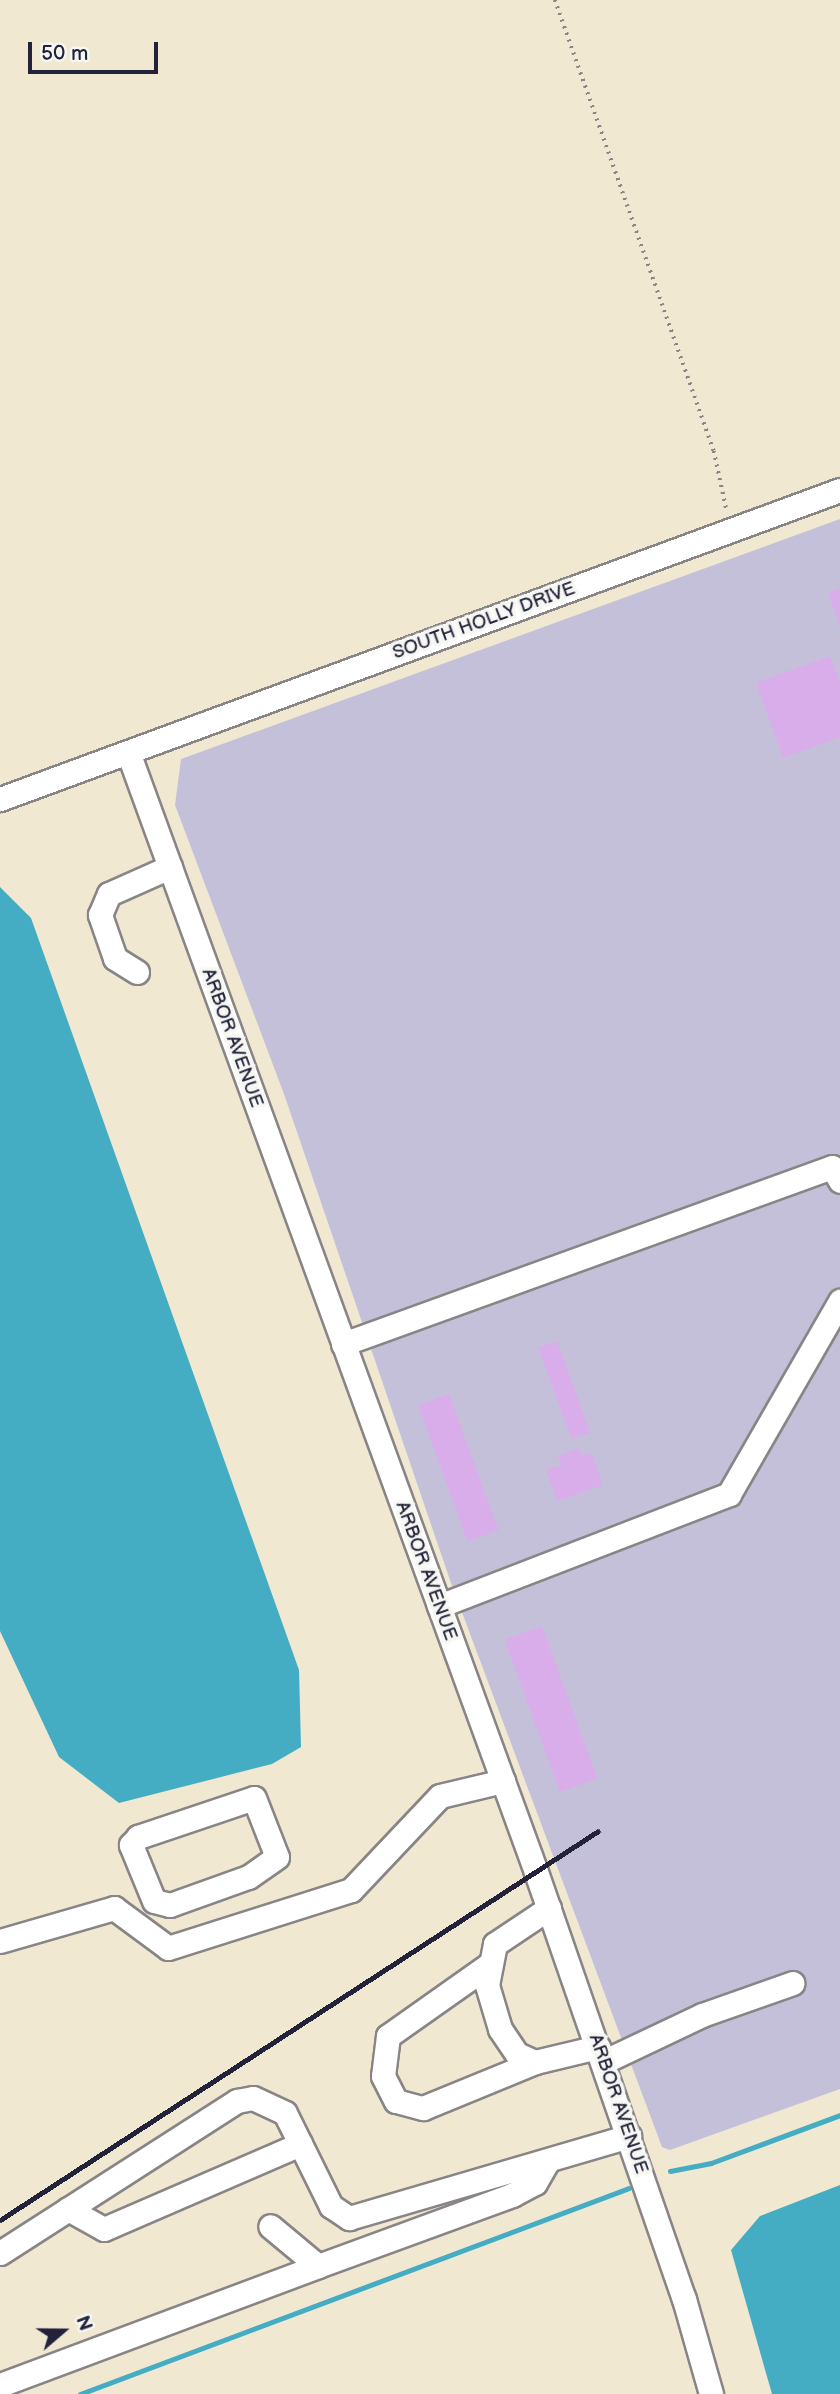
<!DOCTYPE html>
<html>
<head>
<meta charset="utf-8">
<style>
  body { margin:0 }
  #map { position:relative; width:840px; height:2394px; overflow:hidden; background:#f0e8d1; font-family:"Balsamiq Sans",sans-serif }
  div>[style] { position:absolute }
  .industrial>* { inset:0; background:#c5c0da }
  .water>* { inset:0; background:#44adc3 }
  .stream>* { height:5px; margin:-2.5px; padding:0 2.5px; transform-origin:2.5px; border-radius:2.5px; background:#44adc3 }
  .building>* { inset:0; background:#d8adea; transform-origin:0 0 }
  .path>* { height:3.5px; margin-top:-1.75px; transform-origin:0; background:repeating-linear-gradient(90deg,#898586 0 2px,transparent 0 7px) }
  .roads { filter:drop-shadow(2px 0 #898586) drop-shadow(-2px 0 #898586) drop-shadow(0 2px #898586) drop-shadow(0 -2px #898586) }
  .minor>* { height:23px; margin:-11.5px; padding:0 11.5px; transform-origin:11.5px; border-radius:11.5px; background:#fff }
  .rail>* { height:5px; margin:-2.5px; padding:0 2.5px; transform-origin:2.5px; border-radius:2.5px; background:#22223b }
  span { translate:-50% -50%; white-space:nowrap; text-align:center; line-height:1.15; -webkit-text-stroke:7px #f6f6f2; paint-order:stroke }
  .street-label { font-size:19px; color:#22223b }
  .north { position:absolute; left:28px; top:2296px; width:70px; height:70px; -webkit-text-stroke:5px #f6f6f2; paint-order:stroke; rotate:70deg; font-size:19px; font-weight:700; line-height:28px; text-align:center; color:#22223b }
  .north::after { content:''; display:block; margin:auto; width:24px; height:32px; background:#22223b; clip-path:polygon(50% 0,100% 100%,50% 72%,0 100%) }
  .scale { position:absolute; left:28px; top:42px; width:130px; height:32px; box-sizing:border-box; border:4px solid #22223b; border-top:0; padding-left:9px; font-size:21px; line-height:24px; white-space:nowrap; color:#22223b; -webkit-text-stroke:5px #f6f6f2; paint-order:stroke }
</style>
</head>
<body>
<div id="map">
  <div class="industrial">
    <div style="clip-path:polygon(840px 519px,840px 2089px,670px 2150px,662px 2147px,451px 1583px,284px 1094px,175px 805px,181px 759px)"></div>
  </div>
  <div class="water">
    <div style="clip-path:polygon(0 887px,31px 918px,299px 1670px,301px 1747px,272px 1764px,119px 1803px,59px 1757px,0 1631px)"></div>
    <div style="clip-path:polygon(840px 2185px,840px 2394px,772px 2394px,731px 2250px,760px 2216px)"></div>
  </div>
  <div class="stream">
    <div style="left:670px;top:2171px;width:42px;rotate:-11deg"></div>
    <div style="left:711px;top:2163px;width:138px;rotate:-20.4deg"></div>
    <div style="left:80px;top:2394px;width:586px;rotate:-20.57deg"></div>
  </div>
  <div class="building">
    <div style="clip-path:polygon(840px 588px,840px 626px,828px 593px)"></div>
    <div style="clip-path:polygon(830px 656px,840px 682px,840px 737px,783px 758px,756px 683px)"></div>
    <div style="left:557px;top:1341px;width:97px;height:20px;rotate:70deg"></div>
    <div style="left:449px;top:1394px;width:145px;height:33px;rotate:70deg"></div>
    <div style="clip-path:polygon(579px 1448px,582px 1456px,591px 1452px,603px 1485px,557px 1501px,546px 1470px,562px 1465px,558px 1456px)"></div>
    <div style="left:542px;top:1626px;width:162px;height:40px;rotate:70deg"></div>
  </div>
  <div class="path">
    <div style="left:555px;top:0;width:478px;rotate:70.6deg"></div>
    <div style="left:714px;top:451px;width:62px;rotate:78deg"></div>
  </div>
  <div class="roads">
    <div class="minor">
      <div style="left:128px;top:752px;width:1192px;rotate:69.98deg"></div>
      <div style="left:536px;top:1872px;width:452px;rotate:70.9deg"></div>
      <div style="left:684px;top:2299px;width:99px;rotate:74.1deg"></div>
      <div style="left:0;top:799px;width:895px;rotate:-20.2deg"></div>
      <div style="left:137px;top:972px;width:26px;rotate:-148deg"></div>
      <div style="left:115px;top:958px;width:46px;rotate:-109.2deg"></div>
      <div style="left:100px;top:915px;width:23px;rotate:-67deg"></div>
      <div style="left:109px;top:894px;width:67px;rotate:-23.9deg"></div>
      <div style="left:343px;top:1344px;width:520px;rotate:-19.9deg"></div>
      <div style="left:832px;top:1167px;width:16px;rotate:60deg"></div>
      <div style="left:439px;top:1606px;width:311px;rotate:-21.1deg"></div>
      <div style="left:729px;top:1494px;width:223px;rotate:-60.1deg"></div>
      <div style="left:254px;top:1798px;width:63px;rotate:68.7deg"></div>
      <div style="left:277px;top:1857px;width:35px;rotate:145deg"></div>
      <div style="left:248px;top:1877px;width:83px;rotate:160.3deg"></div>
      <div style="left:170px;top:1905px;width:16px;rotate:-166deg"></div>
      <div style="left:154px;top:1901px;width:61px;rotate:-112.3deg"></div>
      <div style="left:131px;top:1845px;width:11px;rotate:-49deg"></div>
      <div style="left:138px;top:1837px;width:122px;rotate:-18.6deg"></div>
      <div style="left:549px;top:1908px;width:65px;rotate:146.3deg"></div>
      <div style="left:495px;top:1944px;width:42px;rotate:101deg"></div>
      <div style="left:487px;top:1985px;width:46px;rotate:73.5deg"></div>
      <div style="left:500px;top:2029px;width:30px;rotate:56deg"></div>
      <div style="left:517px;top:2054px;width:20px;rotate:24deg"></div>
      <div style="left:535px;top:2062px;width:65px;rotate:-13.4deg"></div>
      <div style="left:0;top:1941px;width:119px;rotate:-16.1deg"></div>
      <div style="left:114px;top:1908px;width:67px;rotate:36.5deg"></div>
      <div style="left:168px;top:1948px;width:192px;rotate:-17.6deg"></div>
      <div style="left:351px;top:1890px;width:129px;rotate:-46.6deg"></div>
      <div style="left:440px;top:1796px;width:65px;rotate:-13.4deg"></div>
      <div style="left:490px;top:1964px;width:125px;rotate:144.8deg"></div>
      <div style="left:388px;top:2036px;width:40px;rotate:97.1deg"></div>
      <div style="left:383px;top:2076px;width:28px;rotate:63deg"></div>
      <div style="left:396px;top:2101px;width:28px;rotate:15deg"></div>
      <div style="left:423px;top:2108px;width:121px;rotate:-22.3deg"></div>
      <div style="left:603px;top:2062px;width:110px;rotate:-25.4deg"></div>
      <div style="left:702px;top:2015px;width:96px;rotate:-19.4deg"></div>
      <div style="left:68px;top:2209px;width:41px;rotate:29.1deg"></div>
      <div style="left:104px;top:2229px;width:214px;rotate:-23.4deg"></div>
      <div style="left:0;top:2253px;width:282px;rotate:-32.7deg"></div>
      <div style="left:237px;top:2101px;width:16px;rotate:-11deg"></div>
      <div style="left:253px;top:2098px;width:35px;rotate:25deg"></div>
      <div style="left:285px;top:2113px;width:104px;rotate:63.7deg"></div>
      <div style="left:331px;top:2206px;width:22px;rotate:34deg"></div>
      <div style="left:349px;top:2218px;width:292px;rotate:-16.3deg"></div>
      <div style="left:318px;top:2266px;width:207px;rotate:-20.1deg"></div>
      <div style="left:512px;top:2195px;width:26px;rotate:-28deg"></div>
      <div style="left:535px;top:2183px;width:24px;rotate:-60deg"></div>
      <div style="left:0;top:2385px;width:340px;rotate:-20.5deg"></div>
      <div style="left:318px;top:2266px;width:62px;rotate:-140.2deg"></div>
    </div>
  </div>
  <div class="rail">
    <div style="left:0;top:2220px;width:713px;rotate:-33.04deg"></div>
  </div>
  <div class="street-label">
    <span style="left:484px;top:621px;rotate:-20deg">SOUTH HOLLY DRIVE</span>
    <span style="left:232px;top:1038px;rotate:70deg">ARBOR AVENUE</span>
    <span style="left:426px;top:1571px;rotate:70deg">ARBOR AVENUE</span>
    <span style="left:618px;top:2104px;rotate:71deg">ARBOR AVENUE</span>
  </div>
  <div class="north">N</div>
  <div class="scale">50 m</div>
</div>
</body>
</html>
